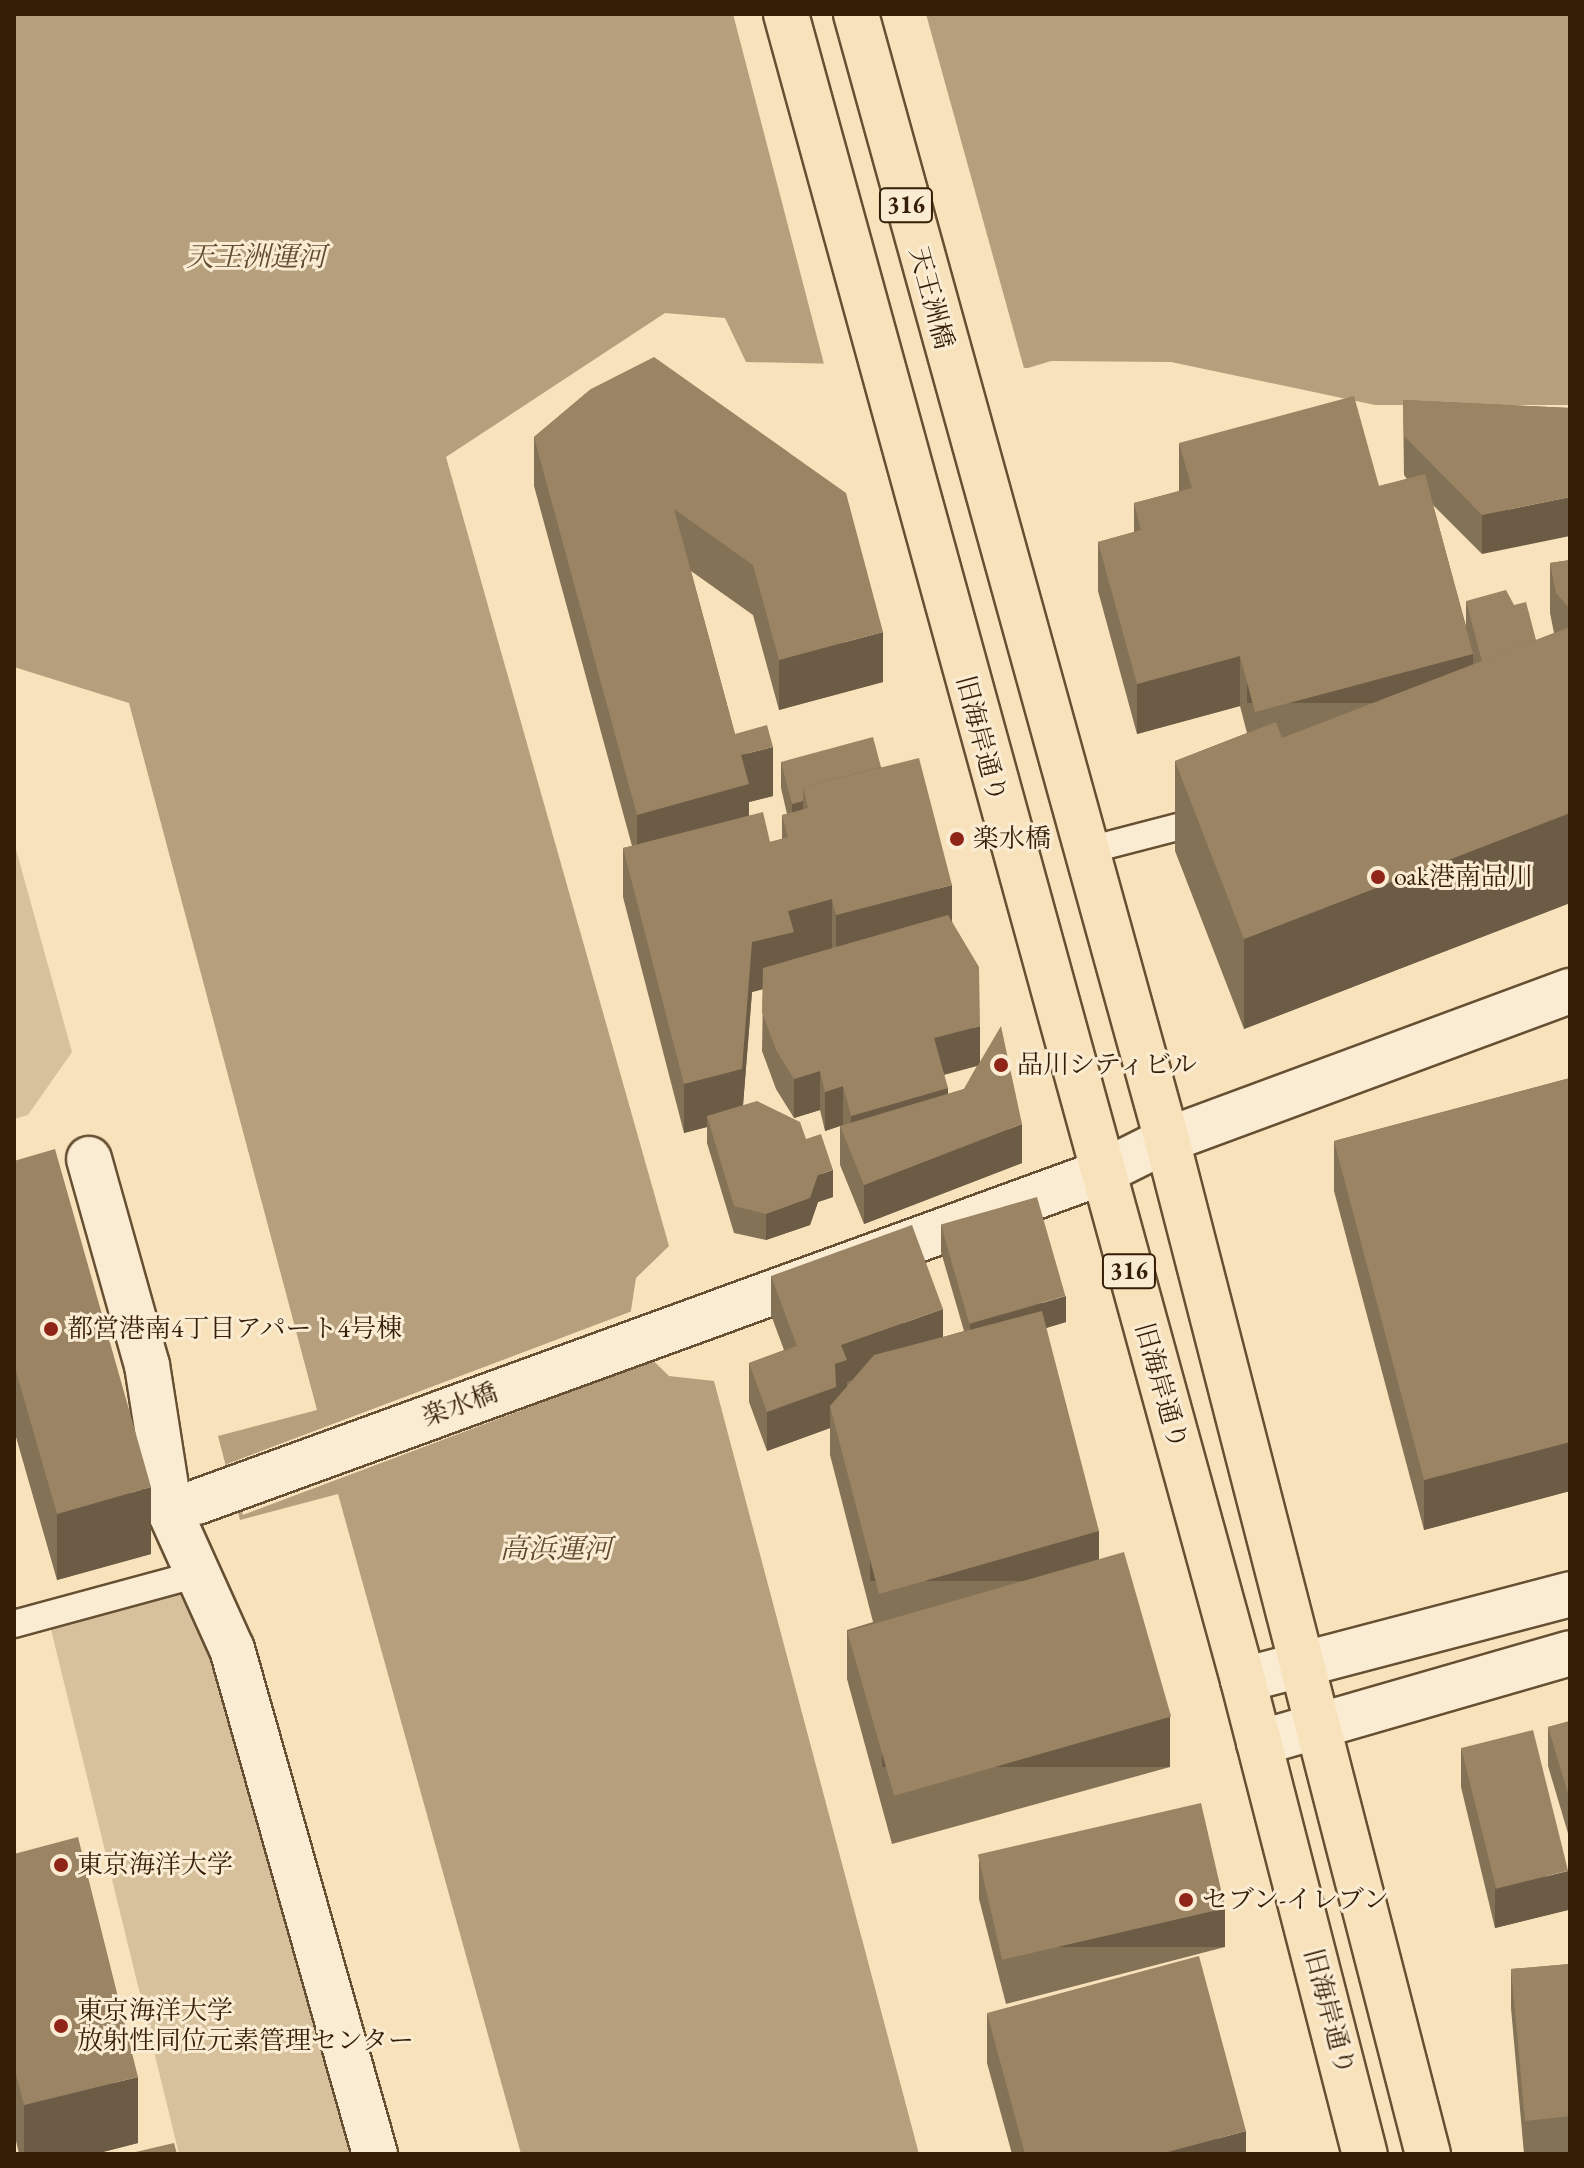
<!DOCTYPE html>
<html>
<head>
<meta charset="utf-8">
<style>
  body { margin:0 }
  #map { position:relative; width:1584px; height:2168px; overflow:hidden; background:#f8e2bb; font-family:"EB Garamond","Noto Serif JP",serif }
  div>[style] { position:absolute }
  .green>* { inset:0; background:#d7c19c }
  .water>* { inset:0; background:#b69f7d }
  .pier>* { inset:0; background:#f8e2bb }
  .roads { filter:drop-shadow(2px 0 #664f32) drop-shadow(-2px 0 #664f32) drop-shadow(0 2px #664f32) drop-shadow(0 -2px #664f32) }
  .service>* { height:26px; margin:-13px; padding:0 13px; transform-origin:13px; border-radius:13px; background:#faecd3 }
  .minor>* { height:44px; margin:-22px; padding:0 22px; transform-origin:22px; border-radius:22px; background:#faecd3 }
  .tertiary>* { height:44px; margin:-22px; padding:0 22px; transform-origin:22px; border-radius:22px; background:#faecd3 }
  .primary>* { height:44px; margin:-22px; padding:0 22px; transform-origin:22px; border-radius:22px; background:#f8e2bb }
  .wall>* { inset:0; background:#847256 }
  .shaded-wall>* { inset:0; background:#6c5c46; transform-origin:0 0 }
  .building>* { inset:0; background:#9a8464; transform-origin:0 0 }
  .dots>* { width:22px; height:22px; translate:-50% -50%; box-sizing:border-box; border:4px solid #faecd3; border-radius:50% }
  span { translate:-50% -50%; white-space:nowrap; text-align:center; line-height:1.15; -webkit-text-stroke:6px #faecd3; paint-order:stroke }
  .shield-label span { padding:2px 6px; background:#faecd3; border:2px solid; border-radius:6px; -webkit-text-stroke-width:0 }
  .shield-label { font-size:24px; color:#351e05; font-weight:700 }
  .street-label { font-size:26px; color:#351e05 }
  .poi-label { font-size:26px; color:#351e05 }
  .left { translate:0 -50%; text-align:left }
  .water-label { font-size:28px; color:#624b2f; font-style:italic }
  .frame { position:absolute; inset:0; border:16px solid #351e05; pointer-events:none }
</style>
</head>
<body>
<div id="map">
  <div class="green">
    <div style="clip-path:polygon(14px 842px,72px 1052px,28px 1115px,14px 1119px)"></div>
    <div style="clip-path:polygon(198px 1574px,375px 2154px,179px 2154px,48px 1617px)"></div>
  </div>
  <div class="water">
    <div style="clip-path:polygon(14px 14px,1570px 14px,1570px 405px,1375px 405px,1171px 362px,1051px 361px,1028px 368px,746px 362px,725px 318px,665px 313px,446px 457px,669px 1246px,636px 1278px,629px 1323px,636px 1344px,669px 1376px,714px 1381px,919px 2154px,521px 2154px,338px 1494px,240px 1520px,218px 1436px,317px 1410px,129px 703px,14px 667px)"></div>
  </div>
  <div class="pier">
    <div style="clip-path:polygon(733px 14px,926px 14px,1025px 372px,825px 368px)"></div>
    <div style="clip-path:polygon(635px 1310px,640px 1342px,657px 1359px,243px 1515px,227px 1464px)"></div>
  </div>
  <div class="roads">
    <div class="service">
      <div style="left:1085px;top:851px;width:128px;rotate:-14.5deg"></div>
      <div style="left:14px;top:1624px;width:191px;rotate:-15.2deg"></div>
    </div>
    <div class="minor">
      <div style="left:197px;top:1502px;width:962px;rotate:-20deg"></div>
    </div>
    <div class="tertiary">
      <div style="left:89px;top:1159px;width:214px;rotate:74.3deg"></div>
      <div style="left:147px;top:1365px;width:149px;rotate:81.1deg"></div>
      <div style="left:170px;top:1512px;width:150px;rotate:65.7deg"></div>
      <div style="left:232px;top:1649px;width:525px;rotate:74.19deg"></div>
      <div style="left:1101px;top:1173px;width:74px;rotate:-26.6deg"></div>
      <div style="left:1167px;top:1140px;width:430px;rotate:-20.3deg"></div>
      <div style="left:1243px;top:1680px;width:338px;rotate:-14.7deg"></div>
      <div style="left:1259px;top:1743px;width:324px;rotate:-16.1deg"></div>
    </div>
    <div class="primary">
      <div style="left:786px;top:14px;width:1728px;rotate:74.66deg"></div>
      <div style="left:1243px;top:1680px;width:489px;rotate:75.6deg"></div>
      <div style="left:856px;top:14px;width:1168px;rotate:74.56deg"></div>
      <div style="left:1167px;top:1140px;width:1047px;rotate:75.57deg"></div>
    </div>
  </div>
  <div class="wall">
    <div style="clip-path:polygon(evenodd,591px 389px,883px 682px,779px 710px,753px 615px,691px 571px,735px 734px,773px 796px,749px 802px,749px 815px,770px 842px,782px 839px,782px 815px,787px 814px,781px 788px,781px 762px,881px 767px,952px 921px,980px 1061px,1022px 1163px,864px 1224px,840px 1165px,840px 1126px,825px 1131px,820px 1110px,794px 1118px,776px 1089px,762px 1051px,763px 989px,752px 992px,743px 1105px,806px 1139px,833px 1197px,818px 1202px,810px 1225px,766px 1240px,734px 1233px,707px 1143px,707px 1127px,684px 1133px,623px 897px,623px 848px,632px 846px,534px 486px,534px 437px,591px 389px,977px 1066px,964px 1089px,948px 1094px,944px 1075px,977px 1066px)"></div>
    <div style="clip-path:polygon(1403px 400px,1570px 408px,1482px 554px,1433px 505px,1466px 626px,1466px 601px,1536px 640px,1554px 633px,1550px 613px,1550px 563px,1570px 560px,1570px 903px,1244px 1029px,1175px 851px,1175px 761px,1247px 733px,1240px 706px,1137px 734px,1098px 591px,1098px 542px,1134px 532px,1134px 503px,1179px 491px,1179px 443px,1379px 486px,1407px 479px,1404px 475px)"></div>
    <div style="clip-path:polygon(1570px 1078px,1570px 1491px,1424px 1530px,1334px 1191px,1334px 1141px)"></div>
    <div style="clip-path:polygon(14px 1161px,151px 1554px,57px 1580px,14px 1430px)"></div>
    <div style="clip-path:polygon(941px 1225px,1066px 1322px,1046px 1328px,1099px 1559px,1170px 1767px,892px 1844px,847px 1679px,847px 1630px,873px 1622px,830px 1455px,830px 1428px,767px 1451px,749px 1402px,749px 1363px,784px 1350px,771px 1315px,771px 1276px,943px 1337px,964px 1331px,941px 1252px)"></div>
    <div style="clip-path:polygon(1570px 1721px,1570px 1840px,1548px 1766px,1548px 1727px)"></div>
    <div style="clip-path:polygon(1461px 1748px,1568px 1910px,1495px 1928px,1461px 1787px)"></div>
    <div style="clip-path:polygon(14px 1854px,138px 2143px,95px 2154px,19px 2154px,14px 2132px)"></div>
    <div style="clip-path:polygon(979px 1860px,1225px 1947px,1006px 2004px,979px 1899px)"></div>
    <div style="clip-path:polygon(1570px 1964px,1570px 2154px,1524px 2154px,1511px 2008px,1511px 1969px)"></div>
    <div style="clip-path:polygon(987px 2013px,1246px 2154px,1012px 2154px,987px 2063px)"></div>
  </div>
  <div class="shaded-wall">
    <div style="clip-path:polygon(1570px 497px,1570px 536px,1482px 554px,1482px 515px)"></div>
    <div style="clip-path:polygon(883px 632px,883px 682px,779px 710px,779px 660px)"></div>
    <div style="left:1473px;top:654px;width:49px;height:226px;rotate:90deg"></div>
    <div style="clip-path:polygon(1240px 656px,1240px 706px,1137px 734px,1137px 684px)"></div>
    <div style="clip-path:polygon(773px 747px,773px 796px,749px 802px,749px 834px,637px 864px,637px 815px,741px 755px)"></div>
    <div style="clip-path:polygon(803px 801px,803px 828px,792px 831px,792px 804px)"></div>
    <div style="clip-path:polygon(1570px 813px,1570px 903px,1244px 1029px,1244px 939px)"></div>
    <div style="clip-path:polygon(952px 885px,952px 935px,836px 965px,836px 915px)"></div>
    <div style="clip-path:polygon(832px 899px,832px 949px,794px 981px,752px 992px,742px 1118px,707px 1116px,707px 1127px,684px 1133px,684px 1084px,752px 942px,788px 911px)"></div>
    <div style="clip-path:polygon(980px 1026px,980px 1065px,934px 1077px,934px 1038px)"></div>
    <div style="clip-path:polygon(820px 1071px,820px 1110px,794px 1118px,794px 1079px)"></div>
    <div style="clip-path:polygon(843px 1086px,843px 1125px,825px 1131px,825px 1092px)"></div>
    <div style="clip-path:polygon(948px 1088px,948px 1127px,851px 1155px,851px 1116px)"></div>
    <div style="clip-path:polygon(1022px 1124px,1022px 1163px,864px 1224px,864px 1185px)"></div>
    <div style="clip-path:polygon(833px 1170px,833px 1197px,818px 1202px,810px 1225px,766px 1240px,766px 1214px,818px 1175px)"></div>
    <div style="clip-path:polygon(1066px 1296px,1066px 1322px,970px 1351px,970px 1324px)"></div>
    <div style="clip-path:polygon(943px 1309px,943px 1348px,847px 1382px,847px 1399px,830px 1406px,830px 1428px,767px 1451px,767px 1412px,835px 1364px,841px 1345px)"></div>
    <div style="clip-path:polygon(1570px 1442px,1570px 1491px,1424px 1530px,1424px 1480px)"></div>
    <div style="clip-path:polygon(151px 1487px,151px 1554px,57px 1580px,57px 1514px)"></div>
    <div style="left:1099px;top:1531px;width:50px;height:229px;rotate:90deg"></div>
    <div style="left:1170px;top:1717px;width:50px;height:288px;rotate:90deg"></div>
    <div style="clip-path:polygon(1568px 1871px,1568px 1910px,1495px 1928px,1495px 1889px)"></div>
    <div style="left:1225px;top:1908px;width:39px;height:226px;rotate:90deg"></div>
    <div style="clip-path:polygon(138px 2077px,138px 2143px,95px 2154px,24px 2154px,24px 2105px)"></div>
    <div style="clip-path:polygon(1246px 2131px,1246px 2154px,1160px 2154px)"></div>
  </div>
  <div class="building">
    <div style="clip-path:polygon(654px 357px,846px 493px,883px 632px,779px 660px,753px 565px,674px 509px,735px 734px,767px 725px,773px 747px,741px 755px,749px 784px,637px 815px,534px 437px,591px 389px)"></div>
    <div style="clip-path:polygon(1354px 396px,1379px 486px,1425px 474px,1473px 654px,1255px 712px,1240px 656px,1137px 684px,1098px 542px,1141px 530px,1134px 503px,1192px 488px,1179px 443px)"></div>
    <div style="clip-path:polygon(1403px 400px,1570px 408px,1570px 497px,1482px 515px,1404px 436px)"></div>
    <div style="clip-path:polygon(1570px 560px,1570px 609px,1556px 593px,1550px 563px)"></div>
    <div style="clip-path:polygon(1506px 590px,1514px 605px,1526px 602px,1536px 640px,1482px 661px,1466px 601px)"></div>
    <div style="clip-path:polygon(1570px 627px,1570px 813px,1244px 939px,1175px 761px,1276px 722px,1282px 738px)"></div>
    <div style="clip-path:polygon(873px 737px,881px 767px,803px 787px,803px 801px,792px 804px,781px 762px)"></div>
    <div style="clip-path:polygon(919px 758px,952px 885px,836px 915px,832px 899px,788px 911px,794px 932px,752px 942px,742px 1069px,684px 1084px,623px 848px,763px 812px,770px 842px,788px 837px,782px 815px,808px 808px,803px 787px)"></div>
    <div style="clip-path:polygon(948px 915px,979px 967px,980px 1026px,934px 1038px,948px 1088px,851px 1116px,843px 1086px,825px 1092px,820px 1071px,794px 1079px,776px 1050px,762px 1012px,763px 968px)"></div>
    <div style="clip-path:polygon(1001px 1026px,1022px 1124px,864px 1185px,840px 1126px,964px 1089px)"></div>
    <div style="clip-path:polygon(1570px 1078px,1570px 1442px,1424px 1480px,1334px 1141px)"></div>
    <div style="clip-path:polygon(757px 1101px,800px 1122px,806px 1139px,821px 1134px,833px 1170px,818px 1175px,810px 1198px,766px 1214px,734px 1206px,707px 1116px)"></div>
    <div style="clip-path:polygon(55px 1149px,151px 1487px,57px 1514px,14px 1364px,14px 1161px)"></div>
    <div style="left:1037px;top:1197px;width:103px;height:100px;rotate:74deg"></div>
    <div style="clip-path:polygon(912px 1225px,943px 1309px,841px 1345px,847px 1360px,835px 1364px,836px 1387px,767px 1412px,749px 1363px,797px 1346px,771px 1276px)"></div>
    <div style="clip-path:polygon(1042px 1311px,1099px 1531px,879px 1594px,830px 1406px,874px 1355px)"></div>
    <div style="left:1124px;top:1552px;width:171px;height:288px;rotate:74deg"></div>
    <div style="clip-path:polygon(1570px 1721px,1570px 1800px,1548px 1727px)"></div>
    <div style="left:1533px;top:1730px;width:145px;height:74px;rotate:76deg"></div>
    <div style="left:1201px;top:1803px;width:108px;height:229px;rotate:77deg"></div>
    <div style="clip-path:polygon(78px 1837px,138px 2077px,24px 2105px,14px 2066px,14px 1854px)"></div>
    <div style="clip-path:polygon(1199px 1956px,1246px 2131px,1160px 2154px,1025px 2154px,987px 2013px)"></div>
    <div style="clip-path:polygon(1570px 1964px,1570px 2116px,1525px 2121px,1511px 1969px)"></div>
    <div style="clip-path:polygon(174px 2143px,177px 2154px,127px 2154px)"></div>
  </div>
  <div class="dots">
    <div style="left:957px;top:839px;background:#8f2418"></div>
    <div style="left:1378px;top:877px;background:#8f2418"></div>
    <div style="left:1001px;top:1065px;background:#8f2418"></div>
    <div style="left:51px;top:1329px;background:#8f2418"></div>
    <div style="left:61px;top:1865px;background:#8f2418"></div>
    <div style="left:1186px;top:1900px;background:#8f2418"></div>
    <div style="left:61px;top:2026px;background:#8f2418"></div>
  </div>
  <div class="shield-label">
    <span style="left:906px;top:205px">316</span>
    <span style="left:1129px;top:1271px">316</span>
  </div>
  <div class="street-label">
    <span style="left:931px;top:298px;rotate:75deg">天王洲橋</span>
    <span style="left:981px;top:739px;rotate:75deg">旧海岸通り</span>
    <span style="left:1161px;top:1386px;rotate:74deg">旧海岸通り</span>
    <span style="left:460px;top:1405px;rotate:-20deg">楽水橋</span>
    <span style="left:1329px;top:2012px;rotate:75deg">旧海岸通り</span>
  </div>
  <div class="poi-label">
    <span class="left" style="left:973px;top:839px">楽水橋</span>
    <span class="left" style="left:1394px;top:877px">oak港南品川</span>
    <span class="left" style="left:1017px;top:1065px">品川シティビル</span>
    <span class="left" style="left:67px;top:1329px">都営港南4丁目アパート4号棟</span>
    <span class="left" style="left:77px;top:1865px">東京海洋大学</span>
    <span class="left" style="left:1202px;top:1900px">セブン-イレブン</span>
    <span class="left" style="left:77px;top:2026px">東京海洋大学<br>放射性同位元素管理センター</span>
  </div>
  <div class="water-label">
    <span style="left:256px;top:256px">天王洲運河</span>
    <span style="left:556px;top:1548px">高浜運河</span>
  </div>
  <div class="frame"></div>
</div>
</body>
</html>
